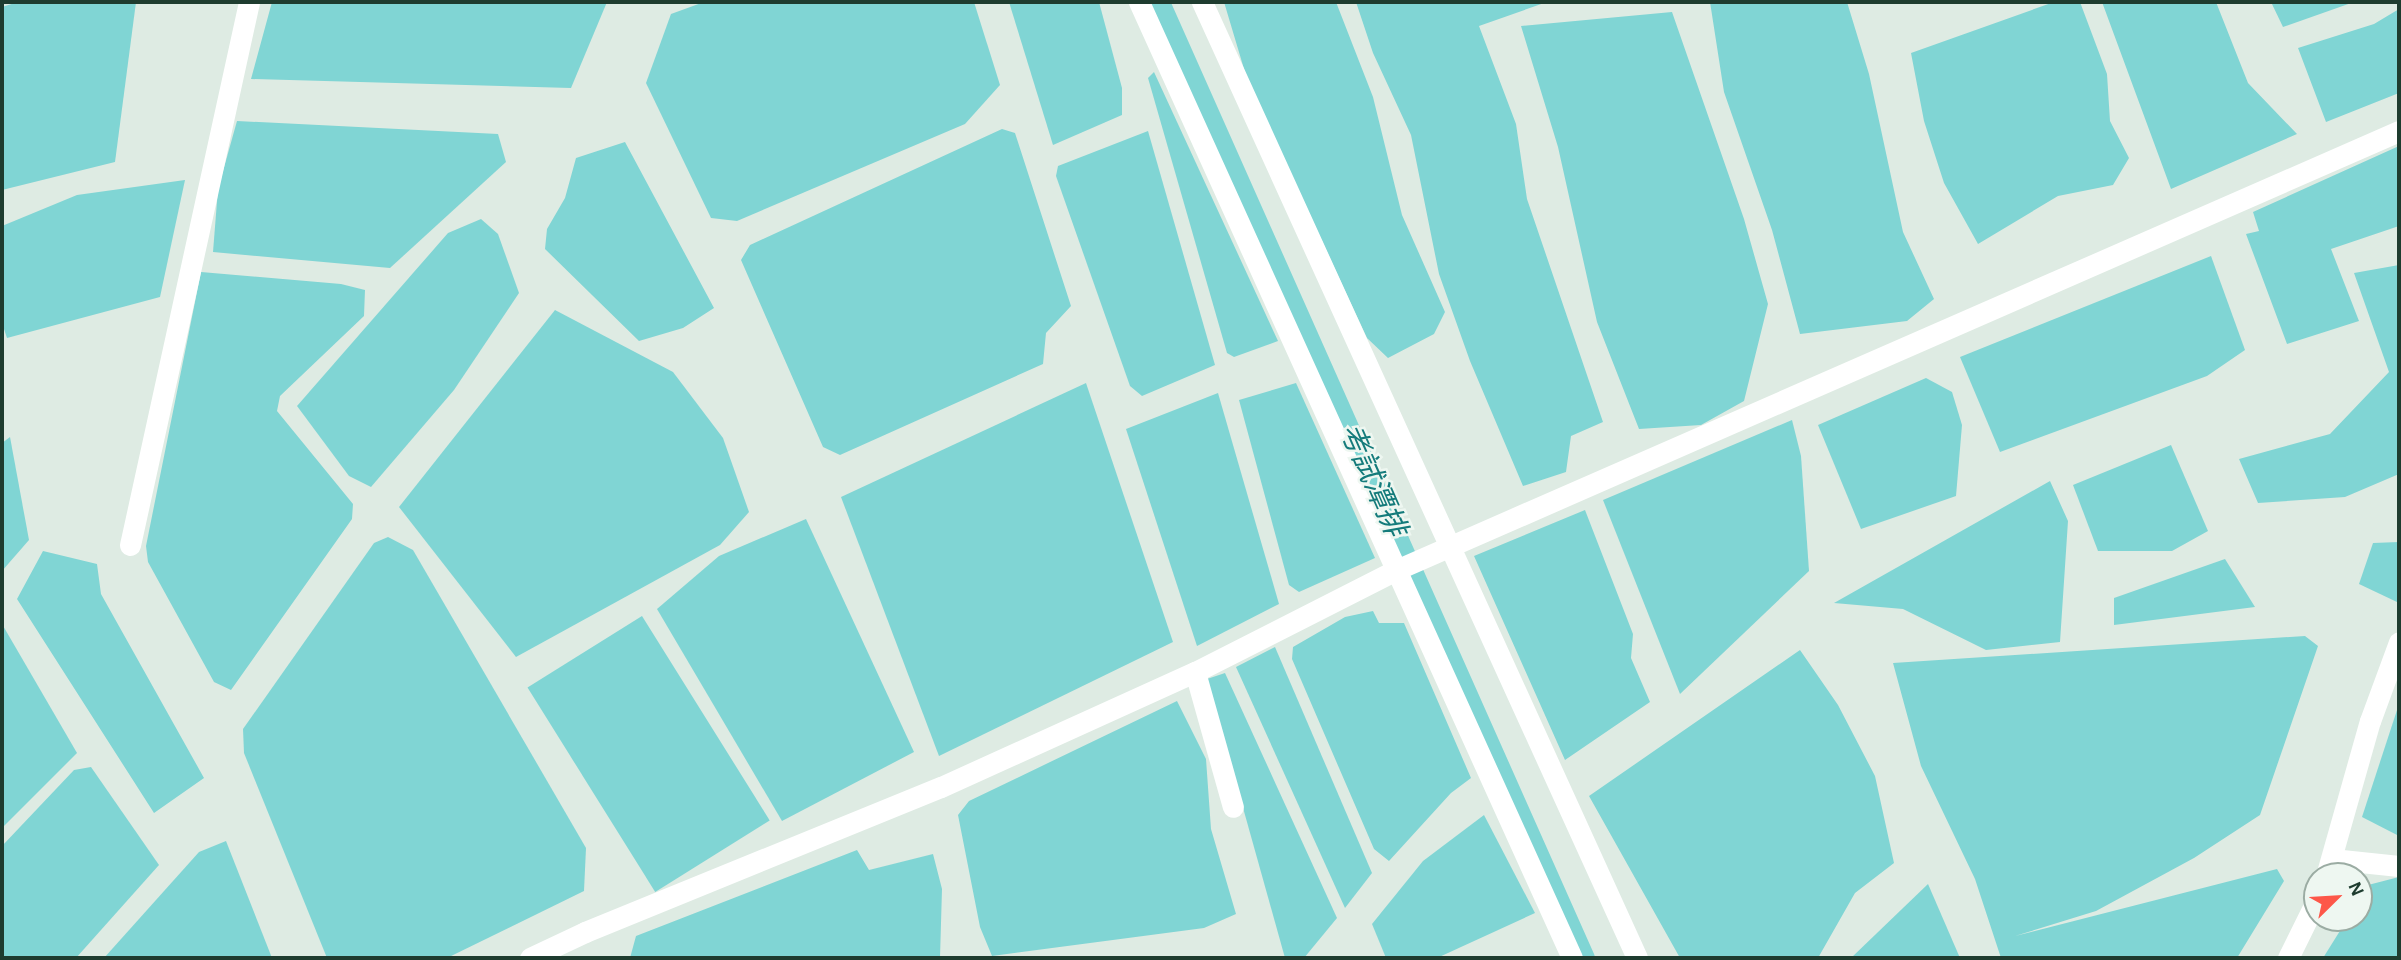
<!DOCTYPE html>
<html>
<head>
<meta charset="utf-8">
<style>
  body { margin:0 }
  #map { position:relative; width:2401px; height:960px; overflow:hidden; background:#deebe3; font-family:"Alegreya Sans","Noto Sans TC",sans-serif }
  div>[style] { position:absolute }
  .water>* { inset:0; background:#80d5d4; transform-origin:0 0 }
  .canal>* { height:21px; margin:-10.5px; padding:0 10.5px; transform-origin:10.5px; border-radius:10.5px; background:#80d5d4 }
  .minor>* { height:21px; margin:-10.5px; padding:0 10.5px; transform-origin:10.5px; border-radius:10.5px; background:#fff }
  span { translate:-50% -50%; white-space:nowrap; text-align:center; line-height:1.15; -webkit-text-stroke:5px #eef7f1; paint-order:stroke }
  .water-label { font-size:30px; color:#147b7b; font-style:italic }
  .frame { position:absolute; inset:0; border:4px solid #1e3c2f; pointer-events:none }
  .north { position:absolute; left:2303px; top:862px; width:70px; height:70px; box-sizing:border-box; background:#eef7f1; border:2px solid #9baca3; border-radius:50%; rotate:66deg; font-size:19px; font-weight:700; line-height:28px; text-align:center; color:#1e3c2f }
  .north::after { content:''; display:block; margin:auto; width:24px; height:32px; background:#fd5749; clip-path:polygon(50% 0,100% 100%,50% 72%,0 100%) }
</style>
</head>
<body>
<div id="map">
  <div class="water">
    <div style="clip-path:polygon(18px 2px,136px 2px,115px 162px,2px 190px,2px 7px)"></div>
    <div style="clip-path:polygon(272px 2px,607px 2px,571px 88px,251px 79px)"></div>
    <div style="clip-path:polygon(704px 2px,974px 2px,1000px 85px,965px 124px,737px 221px,711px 218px,646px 83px,671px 14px)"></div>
    <div style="clip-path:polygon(1009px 2px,1099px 2px,1122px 88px,1122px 115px,1053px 145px)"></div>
    <div style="clip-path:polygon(1224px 2px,1336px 2px,1373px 97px,1402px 215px,1445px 312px,1434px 334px,1388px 358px,1367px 338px,1247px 79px)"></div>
    <div style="clip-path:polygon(1356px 2px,1547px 2px,1479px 26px,1516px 124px,1527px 199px,1603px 422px,1571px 436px,1566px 472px,1523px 486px,1470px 361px,1439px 274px,1411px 135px,1373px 53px)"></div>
    <div style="clip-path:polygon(1710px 2px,1847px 2px,1869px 74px,1903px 232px,1934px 299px,1907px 321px,1800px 334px,1772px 230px,1724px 92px)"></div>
    <div style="clip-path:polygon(2054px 2px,2080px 2px,2107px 74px,2110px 121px,2129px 158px,2113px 185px,2058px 196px,1978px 244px,1944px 183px,1924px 121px,1911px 53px)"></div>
    <div style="clip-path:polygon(2102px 2px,2216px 2px,2248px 83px,2297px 134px,2171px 189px)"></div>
    <div style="clip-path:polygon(2271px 2px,2354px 2px,2283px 27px)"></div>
    <div style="clip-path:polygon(2399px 9px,2399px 93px,2326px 122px,2298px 48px,2374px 24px)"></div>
    <div style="clip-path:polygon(1672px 12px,1744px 219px,1768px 304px,1744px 401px,1701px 425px,1639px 429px,1597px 322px,1558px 147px,1521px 26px)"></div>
    <div style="clip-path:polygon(1154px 72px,1278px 341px,1234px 357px,1227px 353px,1148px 78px)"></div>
    <div style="clip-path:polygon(237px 121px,498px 134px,506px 162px,390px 268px,213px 252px,218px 189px)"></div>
    <div style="clip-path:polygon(1002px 129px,1015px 133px,1071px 306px,1046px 333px,1043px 364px,840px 455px,823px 447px,741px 260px,750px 245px)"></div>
    <div style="clip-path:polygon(1148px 131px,1215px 365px,1142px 396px,1130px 386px,1056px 176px,1058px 166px)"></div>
    <div style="clip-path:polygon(625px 142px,714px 308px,683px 328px,639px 341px,545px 249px,547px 229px,565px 198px,576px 158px)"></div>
    <div style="clip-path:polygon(2399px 146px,2399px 226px,2331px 249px,2359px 321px,2287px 344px,2246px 234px,2259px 231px,2253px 212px)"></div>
    <div style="clip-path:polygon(185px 180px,160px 297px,7px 338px,2px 323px,2px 226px,77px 195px)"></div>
    <div style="clip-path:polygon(481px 219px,498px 234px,519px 293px,454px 390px,371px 487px,349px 476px,297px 406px,448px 233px)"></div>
    <div style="clip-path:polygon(2211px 256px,2245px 350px,2207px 376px,2000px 452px,1960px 357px)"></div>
    <div style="clip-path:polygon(2399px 265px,2399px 474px,2345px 497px,2258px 503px,2239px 459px,2330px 434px,2389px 372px,2354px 273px)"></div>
    <div style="clip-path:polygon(201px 272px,341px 284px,365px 290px,364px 316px,280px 396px,277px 411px,353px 504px,352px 519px,231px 690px,214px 682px,148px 562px,146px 546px)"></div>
    <div style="clip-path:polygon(555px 310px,673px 372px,723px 438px,749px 512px,720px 545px,516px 657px,399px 507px)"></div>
    <div style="clip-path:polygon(1926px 378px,1952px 392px,1962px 425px,1956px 496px,1861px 529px,1818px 425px)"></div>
    <div style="clip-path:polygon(1086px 383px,1173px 642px,939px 756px,841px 497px)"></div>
    <div style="clip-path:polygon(1296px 383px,1375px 558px,1299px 592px,1289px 585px,1239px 400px)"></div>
    <div style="clip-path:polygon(1218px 393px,1279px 604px,1197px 646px,1126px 429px)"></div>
    <div style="clip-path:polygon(1792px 420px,1801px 456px,1809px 571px,1680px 694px,1603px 500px)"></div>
    <div style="clip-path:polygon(10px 437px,29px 540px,2px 571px,2px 443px)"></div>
    <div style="clip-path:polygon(2171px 445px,2208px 531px,2172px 551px,2098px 551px,2073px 485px)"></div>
    <div style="clip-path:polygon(2050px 481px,2068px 521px,2060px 642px,1986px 650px,1903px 609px,1834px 603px)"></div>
    <div style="clip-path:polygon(1585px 510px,1633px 634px,1631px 658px,1650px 702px,1565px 760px,1474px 556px)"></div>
    <div style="clip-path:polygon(806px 519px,914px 752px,782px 821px,657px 609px,719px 556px)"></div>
    <div style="clip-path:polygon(388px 537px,413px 550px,586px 848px,584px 891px,447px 958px,327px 958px,244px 753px,243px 729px,374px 543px)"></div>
    <div style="clip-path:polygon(2399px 542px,2399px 594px,2397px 602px,2359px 584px,2373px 543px)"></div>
    <div style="clip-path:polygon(43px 551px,97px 564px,101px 594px,204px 778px,154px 813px,17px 599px)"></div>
    <div style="clip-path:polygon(2225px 559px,2255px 607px,2114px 625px,2114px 598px)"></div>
    <div style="clip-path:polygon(1373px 611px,1379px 623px,1404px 623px,1471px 778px,1451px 793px,1389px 861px,1374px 849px,1292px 659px,1293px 647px,1345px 617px)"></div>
    <div style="left:642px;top:616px;width:241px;height:135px;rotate:58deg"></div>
    <div style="clip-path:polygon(2px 624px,77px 753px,2px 828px)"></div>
    <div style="clip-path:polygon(2305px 636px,2318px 646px,2260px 815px,2194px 858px,2096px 911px,2015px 936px,2277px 869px,2284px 881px,2237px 958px,2001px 958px,1975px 879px,1921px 766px,1893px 663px)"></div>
    <div style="clip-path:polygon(1275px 647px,1372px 873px,1345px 908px,1236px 667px)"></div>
    <div style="clip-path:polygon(1800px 650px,1838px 705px,1875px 776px,1894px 863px,1855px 893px,1818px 958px,1680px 958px,1589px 796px)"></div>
    <div style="clip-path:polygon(1225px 673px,1337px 918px,1304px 958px,1285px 958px,1207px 679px)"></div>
    <div style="clip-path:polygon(1177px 701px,1206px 759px,1211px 829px,1236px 914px,1204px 928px,992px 956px,980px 927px,958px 815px,969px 801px)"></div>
    <div style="clip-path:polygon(2399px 704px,2399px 836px,2362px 817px)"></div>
    <div style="clip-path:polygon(91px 767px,159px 865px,76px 958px,2px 958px,2px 846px,74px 770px)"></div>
    <div style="clip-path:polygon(1484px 815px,1535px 913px,1437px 958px,1386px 958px,1372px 924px,1423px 861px)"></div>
    <div style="clip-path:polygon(226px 841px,272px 958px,104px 958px,199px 852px)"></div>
    <div style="clip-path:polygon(857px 850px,869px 870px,933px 854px,942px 889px,940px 958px,630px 958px,636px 936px)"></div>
    <div style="clip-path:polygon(2399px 877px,2399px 958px,2323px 958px,2348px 918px,2359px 918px,2359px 899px,2368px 885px)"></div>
    <div style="clip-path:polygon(1928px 884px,1960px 958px,1851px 958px)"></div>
  </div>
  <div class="canal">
    <div style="left:1159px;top:2px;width:1046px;rotate:66.03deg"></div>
  </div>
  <div class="minor">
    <div style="left:1139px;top:2px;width:1049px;rotate:65.63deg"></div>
    <div style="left:1202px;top:2px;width:1050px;rotate:65.53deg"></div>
    <div style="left:130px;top:545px;width:556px;rotate:-77.64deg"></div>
    <div style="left:1195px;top:672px;width:140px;rotate:74.3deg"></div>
    <div style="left:2332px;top:859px;width:67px;rotate:6deg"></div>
    <div style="left:2326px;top:876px;width:161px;rotate:-74.2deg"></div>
    <div style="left:2370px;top:721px;width:84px;rotate:-69.8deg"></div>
    <div style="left:530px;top:958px;width:61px;rotate:-25.3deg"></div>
    <div style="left:585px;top:932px;width:384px;rotate:-22.2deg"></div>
    <div style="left:941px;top:787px;width:279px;rotate:-24.4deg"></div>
    <div style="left:1195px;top:672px;width:225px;rotate:-26.9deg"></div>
    <div style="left:1396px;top:570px;width:1095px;rotate:-23.64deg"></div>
    <div style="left:2288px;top:958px;width:66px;rotate:-63.8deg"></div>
  </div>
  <div class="water-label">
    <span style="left:1372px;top:480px;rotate:66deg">考試潭排</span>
  </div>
  <div class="frame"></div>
  <div class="north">N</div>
</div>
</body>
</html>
